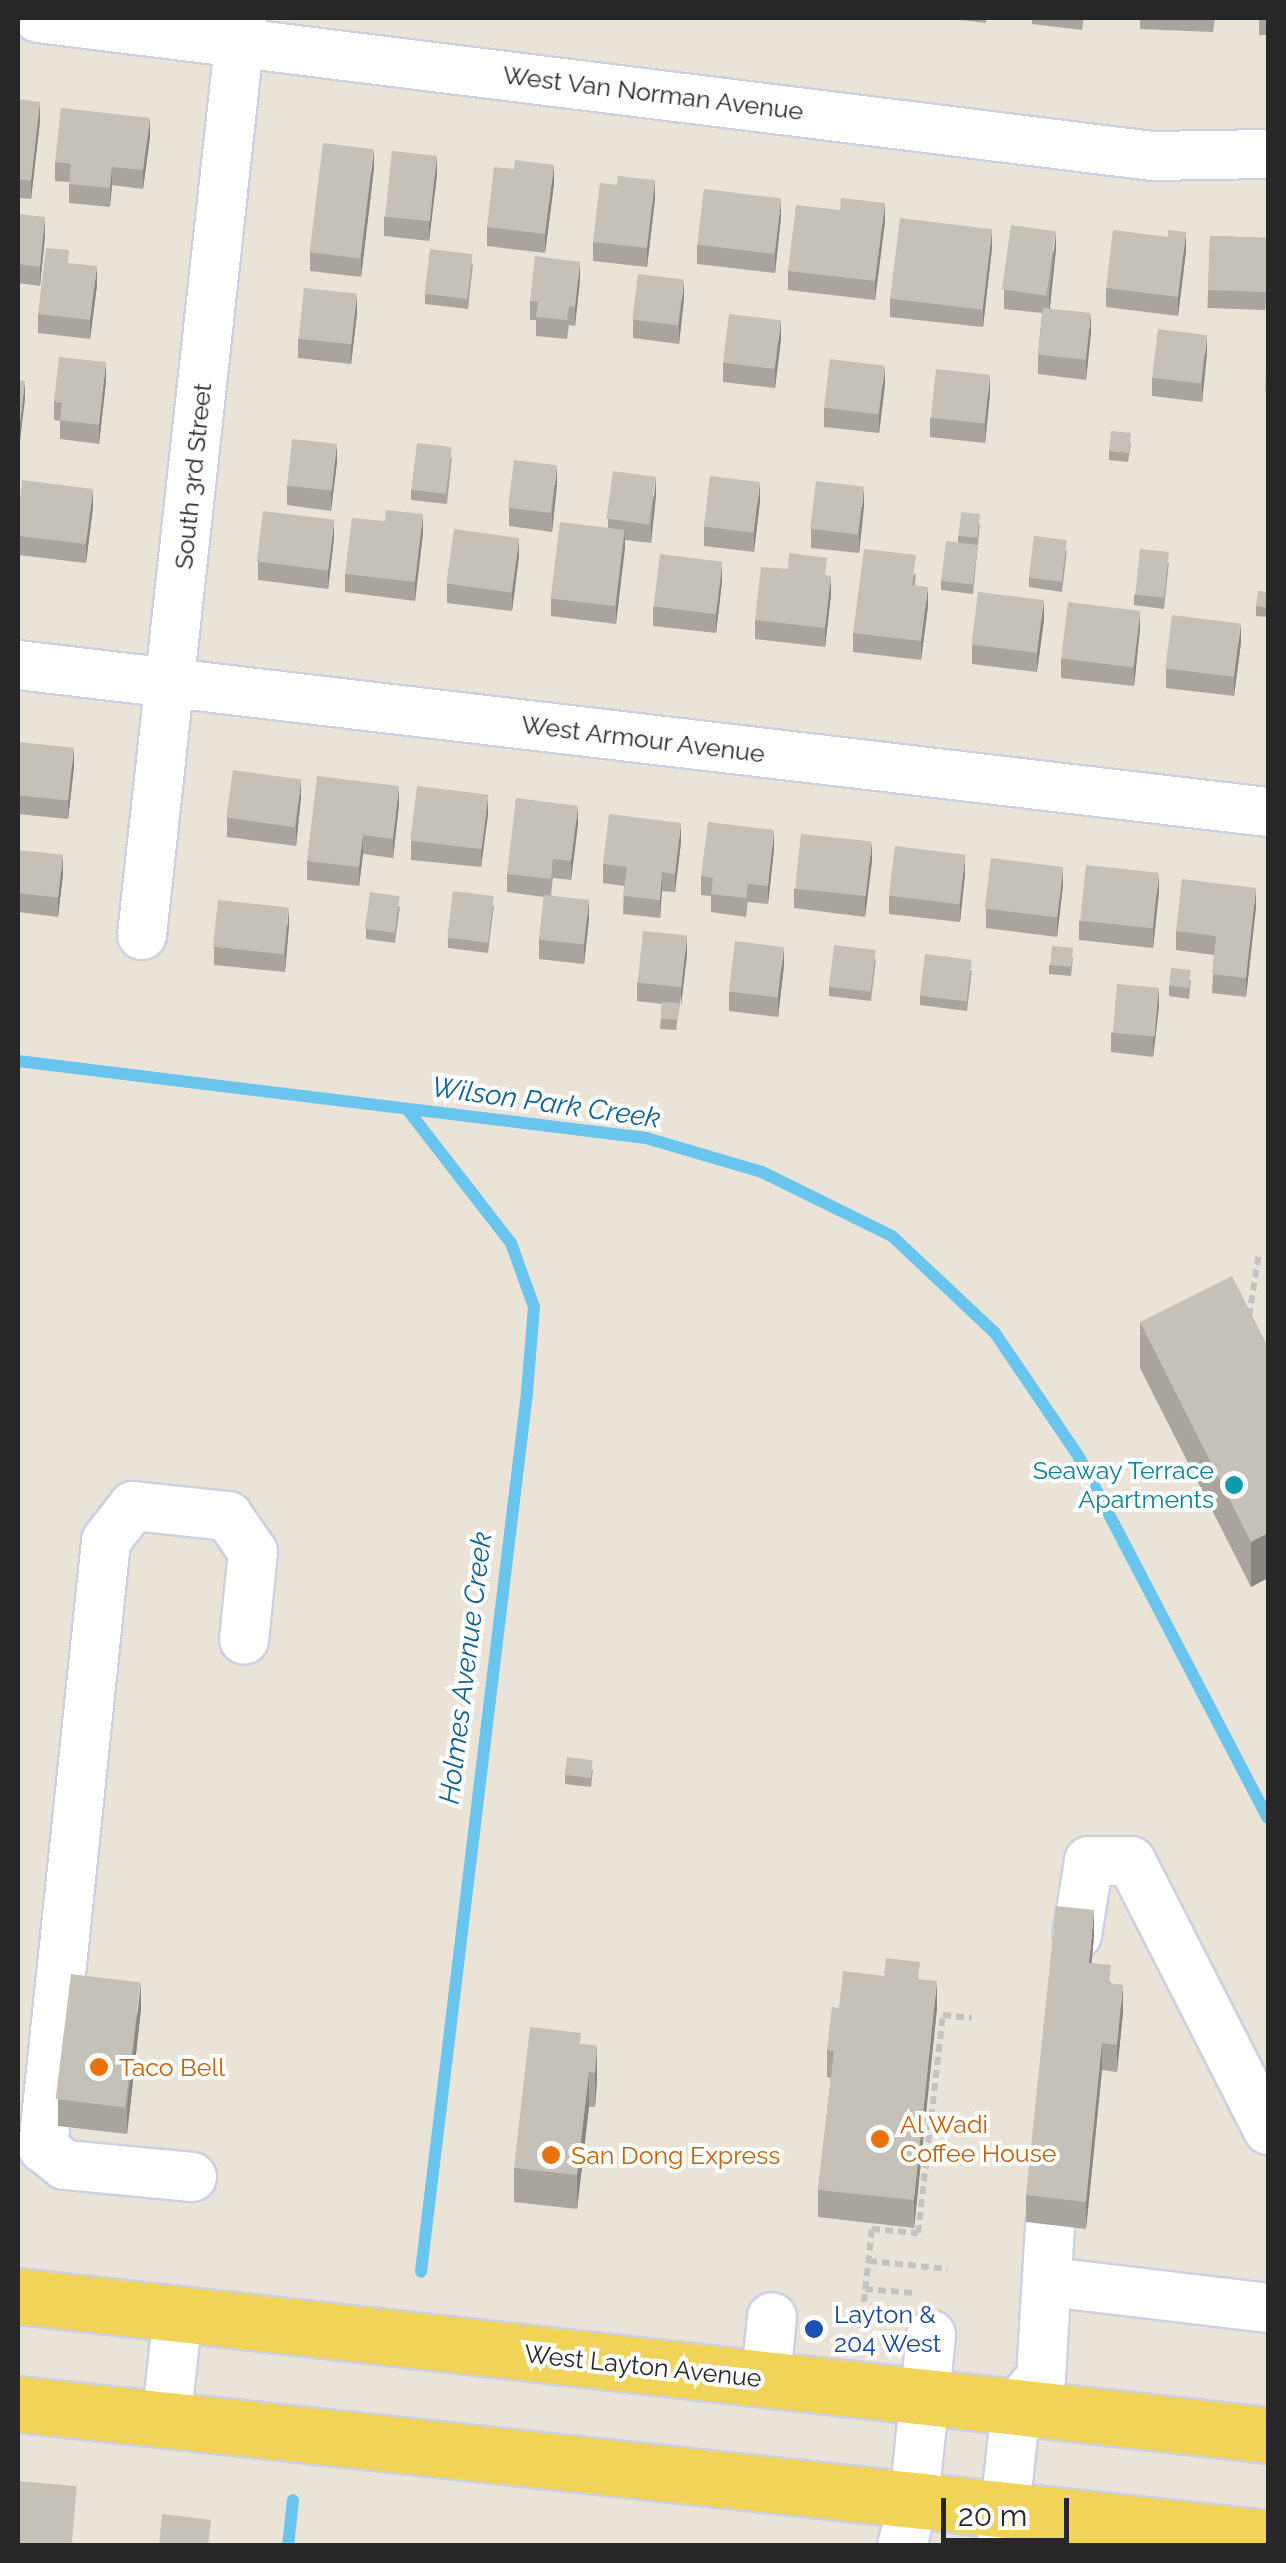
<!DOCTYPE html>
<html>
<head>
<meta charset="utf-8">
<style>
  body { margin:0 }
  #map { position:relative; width:1286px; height:2563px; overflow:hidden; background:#eae3d8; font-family:Raleway,sans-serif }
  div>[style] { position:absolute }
  .stream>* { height:12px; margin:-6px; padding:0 6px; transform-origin:6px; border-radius:6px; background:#69c4ee }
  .path>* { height:6px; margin-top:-3px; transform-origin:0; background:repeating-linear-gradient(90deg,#c3c3c3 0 8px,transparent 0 13px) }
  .roads { filter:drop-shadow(2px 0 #cdd0e1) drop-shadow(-2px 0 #cdd0e1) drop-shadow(0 2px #cdd0e1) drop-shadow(0 -2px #cdd0e1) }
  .minor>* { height:48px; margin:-24px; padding:0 24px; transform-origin:24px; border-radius:24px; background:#fff }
  .major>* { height:55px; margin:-27.5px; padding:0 27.5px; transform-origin:27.5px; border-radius:27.5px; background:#f0d357 }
  .wall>* { inset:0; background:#a9a59e; transform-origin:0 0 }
  .shaded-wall>* { inset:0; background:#8a8681 }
  .building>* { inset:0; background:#c5c0b8; transform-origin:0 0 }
  .dots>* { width:28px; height:28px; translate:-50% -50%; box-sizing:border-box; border:5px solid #fff; border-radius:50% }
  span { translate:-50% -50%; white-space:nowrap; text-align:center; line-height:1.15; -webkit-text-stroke:8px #fff; paint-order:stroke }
  .street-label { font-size:25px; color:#272727 }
  .culture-label { font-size:25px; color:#0d838f }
  .right { translate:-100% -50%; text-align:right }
  .food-label { font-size:25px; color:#c56008 }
  .left { translate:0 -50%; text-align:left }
  .transit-label { font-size:25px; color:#164399 }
  .water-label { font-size:28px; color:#0d6095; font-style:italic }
  .frame { position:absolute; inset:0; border:20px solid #272727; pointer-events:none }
  .scale { position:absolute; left:941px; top:2498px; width:128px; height:45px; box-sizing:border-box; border:5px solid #272727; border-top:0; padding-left:12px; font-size:30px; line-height:35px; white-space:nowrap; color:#272727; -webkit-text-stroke:8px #fff; paint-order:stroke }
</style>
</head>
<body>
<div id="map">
  <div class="stream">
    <div style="left:18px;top:1061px;width:633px;rotate:6.99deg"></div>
    <div style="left:646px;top:1138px;width:121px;rotate:16.3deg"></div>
    <div style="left:762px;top:1172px;width:145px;rotate:26.2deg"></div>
    <div style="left:892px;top:1236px;width:141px;rotate:43.3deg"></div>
    <div style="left:995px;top:1333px;width:150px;rotate:55.9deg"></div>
    <div style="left:1079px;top:1457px;width:407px;rotate:62.4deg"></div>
    <div style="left:407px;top:1109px;width:170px;rotate:52.2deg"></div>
    <div style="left:511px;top:1243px;width:68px;rotate:70.2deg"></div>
    <div style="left:534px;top:1307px;width:86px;rotate:94.7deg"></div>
    <div style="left:527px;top:1393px;width:885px;rotate:96.88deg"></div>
    <div style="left:288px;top:2546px;width:46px;rotate:-83.8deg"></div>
  </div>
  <div class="path">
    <div style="left:1249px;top:1316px;width:64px;rotate:-81deg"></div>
    <div style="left:869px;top:2261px;width:79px;rotate:5.8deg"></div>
    <div style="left:865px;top:2289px;width:49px;rotate:4.7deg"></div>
    <div style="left:861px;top:2328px;width:100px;rotate:-83.7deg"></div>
    <div style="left:872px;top:2229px;width:46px;rotate:5deg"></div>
    <div style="left:918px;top:2233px;width:219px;rotate:-83.5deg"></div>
    <div style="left:943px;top:2015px;width:29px;rotate:6deg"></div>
  </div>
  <div class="roads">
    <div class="minor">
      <div style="left:38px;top:18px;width:1123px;rotate:7.06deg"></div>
      <div style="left:1152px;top:156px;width:116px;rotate:-1deg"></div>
      <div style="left:18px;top:665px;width:1259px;rotate:6.71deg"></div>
      <div style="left:142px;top:935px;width:922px;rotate:-83.78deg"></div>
      <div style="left:1077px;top:1935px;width:75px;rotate:-80.8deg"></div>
      <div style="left:1089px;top:1861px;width:42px"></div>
      <div style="left:1131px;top:1861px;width:302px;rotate:63deg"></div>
      <div style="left:192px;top:2177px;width:128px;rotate:-174.6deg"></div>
      <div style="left:65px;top:2165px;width:28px;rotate:-142deg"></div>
      <div style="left:43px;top:2148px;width:610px;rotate:-84.07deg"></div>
      <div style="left:106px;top:1541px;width:44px;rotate:-52.4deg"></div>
      <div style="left:133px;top:1506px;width:96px;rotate:6deg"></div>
      <div style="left:228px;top:1516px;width:44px;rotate:55.2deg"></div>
      <div style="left:253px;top:1552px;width:88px;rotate:95.8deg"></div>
      <div style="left:1050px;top:2282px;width:220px;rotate:6.8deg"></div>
      <div style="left:766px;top:2379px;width:62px;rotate:-84.5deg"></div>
      <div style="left:166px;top:2422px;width:109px;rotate:-83.7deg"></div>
      <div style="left:902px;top:2546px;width:48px;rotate:-75.4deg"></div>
      <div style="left:914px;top:2500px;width:166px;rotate:-84.1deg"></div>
      <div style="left:1001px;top:2546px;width:140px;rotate:-83.8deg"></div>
      <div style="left:1016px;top:2407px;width:39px;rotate:-50deg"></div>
      <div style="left:1041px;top:2377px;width:152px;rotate:-86.6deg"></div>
    </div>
    <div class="major">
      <div style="left:18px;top:2296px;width:1258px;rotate:6.35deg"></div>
      <div style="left:18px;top:2404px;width:1257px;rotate:6.12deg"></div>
    </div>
  </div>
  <div class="wall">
    <div style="clip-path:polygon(952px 18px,986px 18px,986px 23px,952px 19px)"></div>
    <div style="clip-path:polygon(1032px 18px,1084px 18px,1082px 30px,1032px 24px)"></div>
    <div style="clip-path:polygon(1140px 18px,1215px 18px,1213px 32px,1140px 29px)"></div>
    <div style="left:1259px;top:18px;width:9px;height:17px"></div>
    <div style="clip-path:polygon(18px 99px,40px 121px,31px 199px,18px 198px)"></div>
    <div style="clip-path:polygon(150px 137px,143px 189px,112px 185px,110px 207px,69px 203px,69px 182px,55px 181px,55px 162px)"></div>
    <div style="clip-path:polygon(374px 168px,361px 277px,310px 271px,310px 252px)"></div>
    <div style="clip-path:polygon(437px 175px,429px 241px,384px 236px,384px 217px)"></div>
    <div style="clip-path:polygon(554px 184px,545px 253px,487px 246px,487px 227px)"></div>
    <div style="clip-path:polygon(655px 199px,647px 267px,593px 261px,593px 242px)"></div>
    <div style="clip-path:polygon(18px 214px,45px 236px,40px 286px,18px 283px)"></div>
    <div style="clip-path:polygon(781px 217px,775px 273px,697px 264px,697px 245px)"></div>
    <div style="clip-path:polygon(885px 221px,875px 300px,788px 290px,788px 271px)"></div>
    <div style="left:1210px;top:236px;width:58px;height:72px;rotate:2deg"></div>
    <div style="clip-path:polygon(992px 248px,983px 327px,890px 317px,890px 298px)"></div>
    <div style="clip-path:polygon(1056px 249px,1050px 308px,1091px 332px,1086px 380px,1038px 374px,1038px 355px,1042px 313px,1004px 309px,1004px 290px)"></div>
    <div style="clip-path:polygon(1186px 251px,1178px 316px,1106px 307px,1106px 288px)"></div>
    <div style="clip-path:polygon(69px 263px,97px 285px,90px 339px,38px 333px,38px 314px)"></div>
    <div style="clip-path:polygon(473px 264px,468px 309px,425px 304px,425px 294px)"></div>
    <div style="clip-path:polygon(580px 280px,575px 326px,569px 325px,567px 339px,536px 336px,536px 320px,530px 320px,530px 301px)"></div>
    <div style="clip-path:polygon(684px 298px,679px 344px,633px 338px,633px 320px)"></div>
    <div style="clip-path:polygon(357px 313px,351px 364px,298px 358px,298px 339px)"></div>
    <div style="clip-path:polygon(781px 339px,775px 388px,723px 382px,723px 363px)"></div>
    <div style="clip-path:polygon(1207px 353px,1202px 402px,1152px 396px,1152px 378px)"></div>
    <div style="clip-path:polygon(106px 381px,99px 444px,60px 439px,60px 421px,54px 420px,54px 401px)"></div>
    <div style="clip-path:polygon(885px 384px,879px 433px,824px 427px,824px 408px)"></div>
    <div style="clip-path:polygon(990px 394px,985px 443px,930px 437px,930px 418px)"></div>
    <div style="clip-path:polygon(1131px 443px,1128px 462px,1109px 460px,1109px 451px)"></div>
    <div style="clip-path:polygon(452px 457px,447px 504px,411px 500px,411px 490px)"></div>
    <div style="clip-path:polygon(337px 462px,331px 511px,287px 505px,287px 486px)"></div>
    <div style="clip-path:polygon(557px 484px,552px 532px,509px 526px,509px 508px)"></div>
    <div style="clip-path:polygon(656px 495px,651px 543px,625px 540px,616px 624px,551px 616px,551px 598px,608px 528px,608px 519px)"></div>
    <div style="clip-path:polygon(760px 501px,754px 552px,704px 546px,704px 527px)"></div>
    <div style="clip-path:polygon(864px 506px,859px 553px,811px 548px,811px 529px)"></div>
    <div style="clip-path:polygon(93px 507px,86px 563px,18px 555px,18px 519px)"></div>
    <div style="clip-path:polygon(980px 524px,973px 594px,941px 590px,941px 581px,958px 542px,958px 536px)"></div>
    <div style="clip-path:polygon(423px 533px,415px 601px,345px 592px,345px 574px)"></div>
    <div style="clip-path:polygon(334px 538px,328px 589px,258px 580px,258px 562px)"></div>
    <div style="clip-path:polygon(1067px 550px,1062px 592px,1029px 587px,1029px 578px)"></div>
    <div style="clip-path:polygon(519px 556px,512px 611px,447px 603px,447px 584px)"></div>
    <div style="clip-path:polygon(1169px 562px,1164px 609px,1134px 605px,1134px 595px)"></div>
    <div style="clip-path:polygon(916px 573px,915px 585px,928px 606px,921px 660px,853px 652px,853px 633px)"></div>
    <div style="clip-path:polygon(827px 575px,831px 595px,825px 647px,755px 639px,755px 620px)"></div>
    <div style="clip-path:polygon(722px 581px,716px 633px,653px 626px,653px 607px)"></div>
    <div style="clip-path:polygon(1268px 592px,1268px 617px,1256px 616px,1256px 606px)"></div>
    <div style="clip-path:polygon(1044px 619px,1037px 672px,972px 664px,972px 645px)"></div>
    <div style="clip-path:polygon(1140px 629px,1134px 686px,1061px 678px,1061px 659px)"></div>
    <div style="clip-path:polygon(1241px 642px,1234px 696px,1166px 688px,1166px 669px)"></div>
    <div style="clip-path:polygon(18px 742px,74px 767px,68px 819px,18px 814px)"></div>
    <div style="clip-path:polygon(301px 797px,296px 846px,227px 837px,227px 818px)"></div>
    <div style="clip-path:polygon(399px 805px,393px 858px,363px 854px,359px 886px,307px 880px,307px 861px)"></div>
    <div style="clip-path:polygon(488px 814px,481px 867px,411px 860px,411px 841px)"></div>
    <div style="clip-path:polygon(578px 824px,571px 880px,553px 878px,551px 895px,589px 919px,584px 964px,539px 959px,539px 940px,544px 897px,507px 892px,507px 874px)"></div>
    <div style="clip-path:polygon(681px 842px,675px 892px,662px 891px,660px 918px,623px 914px,624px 886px,603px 883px,603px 864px)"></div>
    <div style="clip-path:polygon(774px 849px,768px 904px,748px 902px,746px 917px,711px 912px,711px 896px,701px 895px,701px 876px)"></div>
    <div style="clip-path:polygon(18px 850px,63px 874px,58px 917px,18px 912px)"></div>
    <div style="clip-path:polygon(872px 861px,865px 917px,794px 908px,794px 889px)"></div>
    <div style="clip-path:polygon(965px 874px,960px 922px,889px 914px,889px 896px)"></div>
    <div style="clip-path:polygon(1063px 885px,1057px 937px,986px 928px,986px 909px)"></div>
    <div style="clip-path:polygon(1159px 892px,1153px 948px,1079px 940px,1079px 921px)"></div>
    <div style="clip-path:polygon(494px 905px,488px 953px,448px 948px,448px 938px)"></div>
    <div style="clip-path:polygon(400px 906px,395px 943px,366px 939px,366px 929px)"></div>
    <div style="clip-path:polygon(1256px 907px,1246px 997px,1212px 993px,1214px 955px,1176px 950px,1176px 931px)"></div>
    <div style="clip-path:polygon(289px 925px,285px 972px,214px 965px,214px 947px)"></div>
    <div style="clip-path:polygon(687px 955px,676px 1030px,660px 1029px,662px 1004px,637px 1001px,637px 983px)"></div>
    <div style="clip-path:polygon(1073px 958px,1071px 976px,1049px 974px,1049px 965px)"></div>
    <div style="clip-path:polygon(876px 959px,871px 1001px,829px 996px,829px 987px)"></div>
    <div style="clip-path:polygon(784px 965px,778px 1017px,729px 1011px,729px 992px)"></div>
    <div style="clip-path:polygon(972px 970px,967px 1011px,920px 1005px,920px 996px)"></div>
    <div style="clip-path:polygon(1191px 980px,1189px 999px,1169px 996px,1169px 986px)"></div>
    <div style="clip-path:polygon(1159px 1007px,1153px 1057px,1111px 1052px,1111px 1033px)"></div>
    <div style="clip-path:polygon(1140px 1322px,1268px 1347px,1268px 1578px,1251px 1587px,1140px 1368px)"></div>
    <div style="clip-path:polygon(593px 1770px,591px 1787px,565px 1784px,565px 1775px)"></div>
    <div style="clip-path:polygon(1094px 1937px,1091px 1963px,1111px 1983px,1123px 2012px,1117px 2072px,1102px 2070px,1086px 2229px,1026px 2222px,1026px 2195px)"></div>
    <div style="clip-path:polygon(920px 1979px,937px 2008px,914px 2228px,818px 2217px,818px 2190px,831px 2078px,827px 2077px,827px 2050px,839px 2008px)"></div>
    <div style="clip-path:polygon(141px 2009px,127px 2134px,58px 2126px,58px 2099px)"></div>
    <div style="clip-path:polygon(581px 2044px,597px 2046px,597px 2081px,595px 2107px,589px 2107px,577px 2209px,514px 2202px,514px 2168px)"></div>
  </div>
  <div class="shaded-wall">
    <div style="clip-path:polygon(40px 102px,40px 121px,31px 199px,31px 181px)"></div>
    <div style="clip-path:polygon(150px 118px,150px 137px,143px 189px,143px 170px)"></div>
    <div style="clip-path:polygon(374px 149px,374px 168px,361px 277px,361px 258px)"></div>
    <div style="clip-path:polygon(437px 156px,437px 175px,429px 241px,429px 223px)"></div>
    <div style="clip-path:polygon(554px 165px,554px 184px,545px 253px,545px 234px)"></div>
    <div style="clip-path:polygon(112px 167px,112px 185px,110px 207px,110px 188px)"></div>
    <div style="clip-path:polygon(655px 180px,655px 199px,647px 267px,647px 248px)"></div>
    <div style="clip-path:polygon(781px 198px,781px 217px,775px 273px,775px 254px)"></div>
    <div style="clip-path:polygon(885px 203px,885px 221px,875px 300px,875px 281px)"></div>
    <div style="clip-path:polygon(45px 217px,45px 236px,40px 286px,40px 267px)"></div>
    <div style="clip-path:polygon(992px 229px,992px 248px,983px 327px,983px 308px)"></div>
    <div style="clip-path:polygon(1056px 231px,1056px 249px,1049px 314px,1049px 296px)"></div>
    <div style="clip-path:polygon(1186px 232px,1186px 251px,1178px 316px,1178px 297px)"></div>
    <div style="clip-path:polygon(580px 262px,580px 280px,575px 326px,575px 307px)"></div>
    <div style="clip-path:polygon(97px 266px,97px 285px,90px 339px,90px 320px)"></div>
    <div style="clip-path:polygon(684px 280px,684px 298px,679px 344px,679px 325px)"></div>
    <div style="clip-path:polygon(357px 294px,357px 313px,351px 364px,351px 346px)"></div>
    <div style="clip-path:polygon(1091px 313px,1091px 332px,1086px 380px,1086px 361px)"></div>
    <div style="clip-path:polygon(781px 320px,781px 339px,775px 388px,775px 369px)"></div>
    <div style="clip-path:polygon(1207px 335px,1207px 353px,1202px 402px,1202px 384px)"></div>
    <div style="clip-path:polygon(106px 362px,106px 381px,99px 444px,99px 425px)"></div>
    <div style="clip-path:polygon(885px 366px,885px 384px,879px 433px,879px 415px)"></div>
    <div style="clip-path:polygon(990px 375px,990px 394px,985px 443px,985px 424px)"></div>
    <div style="clip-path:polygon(25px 381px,25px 399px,18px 458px,18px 439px)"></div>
    <div style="clip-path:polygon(337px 444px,337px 462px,331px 511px,331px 492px)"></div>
    <div style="clip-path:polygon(557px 465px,557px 484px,552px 532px,552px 513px)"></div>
    <div style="clip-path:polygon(656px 477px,656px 495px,651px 543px,651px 525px)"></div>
    <div style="clip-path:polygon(760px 482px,760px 501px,754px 552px,754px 533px)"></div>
    <div style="clip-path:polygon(864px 487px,864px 506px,859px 553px,859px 535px)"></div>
    <div style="clip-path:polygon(93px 489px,93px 507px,86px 563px,86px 544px)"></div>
    <div style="clip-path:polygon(423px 514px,423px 533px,415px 601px,415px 582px)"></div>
    <div style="clip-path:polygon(334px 520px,334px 538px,328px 589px,328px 570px)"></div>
    <div style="clip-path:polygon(625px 530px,625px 548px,616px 624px,616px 605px)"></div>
    <div style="clip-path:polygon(519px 538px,519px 556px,512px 611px,512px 593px)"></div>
    <div style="clip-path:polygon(722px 562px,722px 581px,716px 633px,716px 614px)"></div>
    <div style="clip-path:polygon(831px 576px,831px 595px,825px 647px,825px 628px)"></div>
    <div style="clip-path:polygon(928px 587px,928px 606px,921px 660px,921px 641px)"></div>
    <div style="clip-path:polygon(1044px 600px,1044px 619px,1037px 672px,1037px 653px)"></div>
    <div style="clip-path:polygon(1140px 611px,1140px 629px,1134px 686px,1134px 667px)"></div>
    <div style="clip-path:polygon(1241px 623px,1241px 642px,1234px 696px,1234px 678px)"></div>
    <div style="clip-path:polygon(74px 748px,74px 767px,68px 819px,68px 801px)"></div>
    <div style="clip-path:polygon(301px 779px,301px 797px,296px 846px,296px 827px)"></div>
    <div style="clip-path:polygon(399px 786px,399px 805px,393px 858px,393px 839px)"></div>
    <div style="clip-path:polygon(488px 795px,488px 814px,481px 867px,481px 848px)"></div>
    <div style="clip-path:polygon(578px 806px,578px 824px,571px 880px,571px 861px)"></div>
    <div style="clip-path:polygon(681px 823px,681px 842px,675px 892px,675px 874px)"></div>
    <div style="clip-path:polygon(774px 830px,774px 849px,768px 904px,768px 886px)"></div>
    <div style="clip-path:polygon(363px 835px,363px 854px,359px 886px,359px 867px)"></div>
    <div style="clip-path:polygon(872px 842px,872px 861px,865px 917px,865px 898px)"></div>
    <div style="clip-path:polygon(63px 855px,63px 874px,58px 917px,58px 898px)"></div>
    <div style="clip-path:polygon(965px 855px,965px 874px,960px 922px,960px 904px)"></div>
    <div style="clip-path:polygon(1063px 867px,1063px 885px,1057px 937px,1057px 918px)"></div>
    <div style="clip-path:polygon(662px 872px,662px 891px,660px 918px,660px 900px)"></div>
    <div style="clip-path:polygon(1159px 873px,1159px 892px,1153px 948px,1153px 930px)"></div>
    <div style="clip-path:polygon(1256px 888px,1256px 907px,1246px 997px,1246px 978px)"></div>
    <div style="clip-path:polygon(589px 900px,589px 919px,584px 964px,584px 945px)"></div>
    <div style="clip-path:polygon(289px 907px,289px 925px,285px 972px,285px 953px)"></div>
    <div style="clip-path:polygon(687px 936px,687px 955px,681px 1007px,681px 988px)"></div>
    <div style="clip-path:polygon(784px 947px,784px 965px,778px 1017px,778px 998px)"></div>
    <div style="clip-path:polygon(1159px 988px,1159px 1007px,1153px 1057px,1153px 1038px)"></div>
    <div style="clip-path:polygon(1268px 1533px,1268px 1578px,1251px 1587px,1251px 1542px)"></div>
    <div style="clip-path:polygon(1094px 1910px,1094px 1937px,1089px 1990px,1089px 1963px)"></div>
    <div style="clip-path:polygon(937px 1981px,937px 2008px,914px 2228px,914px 2200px)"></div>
    <div style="clip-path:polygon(141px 1982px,141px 2009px,127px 2134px,127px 2106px)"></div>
    <div style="clip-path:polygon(1123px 1985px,1123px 2012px,1117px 2072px,1117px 2045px)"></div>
    <div style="clip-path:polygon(1102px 2043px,1102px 2070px,1086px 2229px,1086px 2202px)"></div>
    <div style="clip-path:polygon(597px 2046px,597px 2081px,595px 2107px,595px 2073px)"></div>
    <div style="clip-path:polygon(589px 2072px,589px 2107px,577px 2209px,577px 2175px)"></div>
  </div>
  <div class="building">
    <div style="clip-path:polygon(18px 99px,40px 102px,31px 181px,18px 179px)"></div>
    <div style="clip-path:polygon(61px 108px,150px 118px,143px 170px,112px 167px,110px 188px,69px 184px,71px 164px,55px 162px)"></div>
    <div style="left:323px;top:143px;width:51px;height:110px;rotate:7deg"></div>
    <div style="left:392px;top:151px;width:45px;height:66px;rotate:6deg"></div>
    <div style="clip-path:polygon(515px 160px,554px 165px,545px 234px,487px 227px,494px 167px,514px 169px)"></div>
    <div style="clip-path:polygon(618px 176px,655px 180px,647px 248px,593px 242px,600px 183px,617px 185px)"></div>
    <div style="left:704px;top:189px;width:78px;height:56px;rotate:7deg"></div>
    <div style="clip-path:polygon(841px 198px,885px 203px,875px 281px,788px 271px,796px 205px,840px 210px)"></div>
    <div style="clip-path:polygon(18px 214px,45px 217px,40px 267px,18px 264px)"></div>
    <div style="left:900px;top:218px;width:93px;height:81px;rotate:7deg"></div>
    <div style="left:1011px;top:225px;width:45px;height:65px;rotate:8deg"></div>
    <div style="clip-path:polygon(1113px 230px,1168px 237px,1168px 230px,1186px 232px,1178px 297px,1106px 288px)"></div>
    <div style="left:1210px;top:236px;width:58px;height:54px;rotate:2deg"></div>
    <div style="clip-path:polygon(46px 248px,69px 250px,68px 263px,97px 266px,90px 320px,38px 314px)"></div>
    <div style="left:430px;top:249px;width:43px;height:45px;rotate:7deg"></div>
    <div style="clip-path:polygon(535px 256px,580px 262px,575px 307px,569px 306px,567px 320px,536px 317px,538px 302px,530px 301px)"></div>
    <div style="left:638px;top:274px;width:46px;height:46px;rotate:7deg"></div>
    <div style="left:304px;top:288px;width:53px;height:51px;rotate:6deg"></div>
    <div style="left:1043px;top:308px;width:48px;height:47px;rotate:6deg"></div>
    <div style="left:729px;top:314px;width:52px;height:49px;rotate:7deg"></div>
    <div style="left:1158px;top:329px;width:49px;height:49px;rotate:7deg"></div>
    <div style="clip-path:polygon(59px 357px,106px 362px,99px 425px,60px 420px,62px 403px,54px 401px)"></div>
    <div style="left:830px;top:359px;width:55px;height:49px;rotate:7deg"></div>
    <div style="clip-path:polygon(1266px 367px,1268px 367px,1268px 392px,1265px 392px)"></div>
    <div style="left:936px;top:369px;width:54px;height:49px;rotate:6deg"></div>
    <div style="clip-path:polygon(18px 380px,25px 381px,18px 439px)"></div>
    <div style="left:1111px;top:431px;width:20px;height:20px;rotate:6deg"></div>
    <div style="left:292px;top:439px;width:45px;height:47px;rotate:6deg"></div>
    <div style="left:417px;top:443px;width:35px;height:47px;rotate:7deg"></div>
    <div style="left:514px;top:460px;width:43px;height:48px;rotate:7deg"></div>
    <div style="left:613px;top:471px;width:43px;height:48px;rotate:8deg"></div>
    <div style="left:710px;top:476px;width:50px;height:51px;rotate:7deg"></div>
    <div style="clip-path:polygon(22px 480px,93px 489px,86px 544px,18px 536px,18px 519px)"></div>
    <div style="left:816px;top:481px;width:48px;height:48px;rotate:7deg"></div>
    <div style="clip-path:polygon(386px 510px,423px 514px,415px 582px,345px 574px,352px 518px,385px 521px)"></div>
    <div style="left:263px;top:511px;width:72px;height:51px;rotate:7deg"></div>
    <div style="left:961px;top:512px;width:19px;height:24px;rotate:6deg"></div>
    <div style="left:560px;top:522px;width:65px;height:77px;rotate:7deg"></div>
    <div style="left:454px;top:529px;width:66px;height:55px;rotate:8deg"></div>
    <div style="left:1034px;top:536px;width:33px;height:42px;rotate:7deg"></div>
    <div style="left:946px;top:541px;width:32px;height:40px;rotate:7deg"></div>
    <div style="clip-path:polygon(864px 549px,916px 555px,912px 585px,928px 587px,921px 641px,853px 633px)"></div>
    <div style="left:1140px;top:549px;width:29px;height:46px;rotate:6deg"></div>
    <div style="clip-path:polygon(789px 553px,827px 558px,825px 575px,831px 576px,825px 628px,755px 620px,761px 567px,788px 569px)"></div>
    <div style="left:660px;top:554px;width:63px;height:53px;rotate:7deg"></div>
    <div style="clip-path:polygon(1258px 591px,1268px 592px,1268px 608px,1256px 606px)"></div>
    <div style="left:978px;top:592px;width:66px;height:53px;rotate:7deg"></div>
    <div style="left:1068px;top:602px;width:73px;height:57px;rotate:7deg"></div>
    <div style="left:1172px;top:615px;width:69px;height:54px;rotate:7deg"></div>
    <div style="left:18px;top:742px;width:56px;height:53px;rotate:6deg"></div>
    <div style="left:233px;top:770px;width:69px;height:48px;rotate:8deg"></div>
    <div style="clip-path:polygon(317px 776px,399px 786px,393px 839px,363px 835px,359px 867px,307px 861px)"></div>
    <div style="left:417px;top:786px;width:72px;height:55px;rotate:7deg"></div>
    <div style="clip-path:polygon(516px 798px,578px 806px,571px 861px,553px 859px,551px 879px,507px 874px)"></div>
    <div style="clip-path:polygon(609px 814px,681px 823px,675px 874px,662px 872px,660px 900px,623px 896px,627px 867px,603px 864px)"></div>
    <div style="clip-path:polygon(708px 822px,774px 830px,768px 886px,748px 884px,746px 898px,711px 894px,713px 878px,701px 876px)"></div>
    <div style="left:801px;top:834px;width:71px;height:55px;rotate:6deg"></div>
    <div style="left:895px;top:846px;width:71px;height:50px;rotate:7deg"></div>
    <div style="left:18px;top:850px;width:45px;height:43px;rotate:6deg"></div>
    <div style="left:991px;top:858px;width:73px;height:51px;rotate:7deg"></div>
    <div style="left:1086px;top:865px;width:73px;height:56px;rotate:6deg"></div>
    <div style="clip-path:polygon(1182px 879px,1256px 888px,1246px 978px,1212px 974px,1216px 936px,1176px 931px)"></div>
    <div style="left:453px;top:891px;width:41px;height:47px;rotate:7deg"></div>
    <div style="left:370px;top:892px;width:30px;height:37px;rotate:8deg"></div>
    <div style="left:544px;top:895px;width:45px;height:45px;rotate:6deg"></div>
    <div style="left:218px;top:900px;width:71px;height:47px;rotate:6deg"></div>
    <div style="left:643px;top:931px;width:44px;height:52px;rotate:6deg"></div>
    <div style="left:735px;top:941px;width:49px;height:51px;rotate:7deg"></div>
    <div style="left:834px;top:945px;width:42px;height:42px;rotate:7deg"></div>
    <div style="left:1052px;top:946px;width:21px;height:19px;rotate:5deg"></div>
    <div style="left:925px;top:954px;width:47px;height:42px;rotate:7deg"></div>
    <div style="left:1171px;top:968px;width:20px;height:18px;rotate:6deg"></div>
    <div style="left:1117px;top:984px;width:42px;height:49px;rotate:5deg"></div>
    <div style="left:662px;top:1002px;width:17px;height:17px;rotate:3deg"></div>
    <div style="clip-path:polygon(1232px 1276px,1268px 1347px,1268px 1533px,1251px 1542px,1140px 1322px)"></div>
    <div style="left:567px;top:1757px;width:26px;height:18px;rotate:7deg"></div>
    <div style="clip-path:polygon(1056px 1906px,1094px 1910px,1089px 1963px,1111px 1965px,1109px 1983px,1123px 1985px,1117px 2045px,1102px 2043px,1086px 2202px,1026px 2195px)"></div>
    <div style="clip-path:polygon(886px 1958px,920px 1962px,918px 1979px,937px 1981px,914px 2200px,818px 2190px,834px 2051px,827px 2050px,832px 2007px,839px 2008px,843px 1971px,884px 1976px)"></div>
    <div style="left:71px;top:1974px;width:70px;height:126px;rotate:7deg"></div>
    <div style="clip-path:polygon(530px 2027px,581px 2033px,580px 2044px,597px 2046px,595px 2073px,589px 2072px,577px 2175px,514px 2168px)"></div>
    <div style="left:18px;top:2481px;width:59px;height:65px;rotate:5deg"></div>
    <div style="clip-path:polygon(162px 2514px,211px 2520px,208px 2546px,159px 2546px)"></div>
  </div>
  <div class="dots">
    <div style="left:1234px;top:1485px;background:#0f9aa8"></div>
    <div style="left:99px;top:2067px;background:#e8710a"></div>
    <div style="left:880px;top:2139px;background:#e8710a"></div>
    <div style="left:551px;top:2155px;background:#e8710a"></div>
    <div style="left:814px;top:2329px;background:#1a4fb4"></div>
  </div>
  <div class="street-label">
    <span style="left:653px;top:93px;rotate:7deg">West Van Norman Avenue</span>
    <span style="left:193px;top:476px;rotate:-84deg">South 3rd Street</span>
    <span style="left:643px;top:739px;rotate:7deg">West Armour Avenue</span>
    <span style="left:643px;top:2366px;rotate:6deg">West Layton Avenue</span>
  </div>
  <div class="culture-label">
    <span class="right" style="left:1214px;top:1485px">Seaway Terrace<br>Apartments</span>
  </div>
  <div class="food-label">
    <span class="left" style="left:119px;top:2067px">Taco Bell</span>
    <span class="left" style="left:900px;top:2139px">Al Wadi<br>Coffee House</span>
    <span class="left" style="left:571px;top:2155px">San Dong Express</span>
  </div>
  <div class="transit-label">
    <span class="left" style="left:834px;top:2329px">Layton &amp;<br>204 West</span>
  </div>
  <div class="water-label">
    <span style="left:546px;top:1103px;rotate:8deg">Wilson Park Creek</span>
    <span style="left:466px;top:1668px;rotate:-83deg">Holmes Avenue Creek</span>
  </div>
  <div class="frame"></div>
  <div class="scale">20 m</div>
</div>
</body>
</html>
